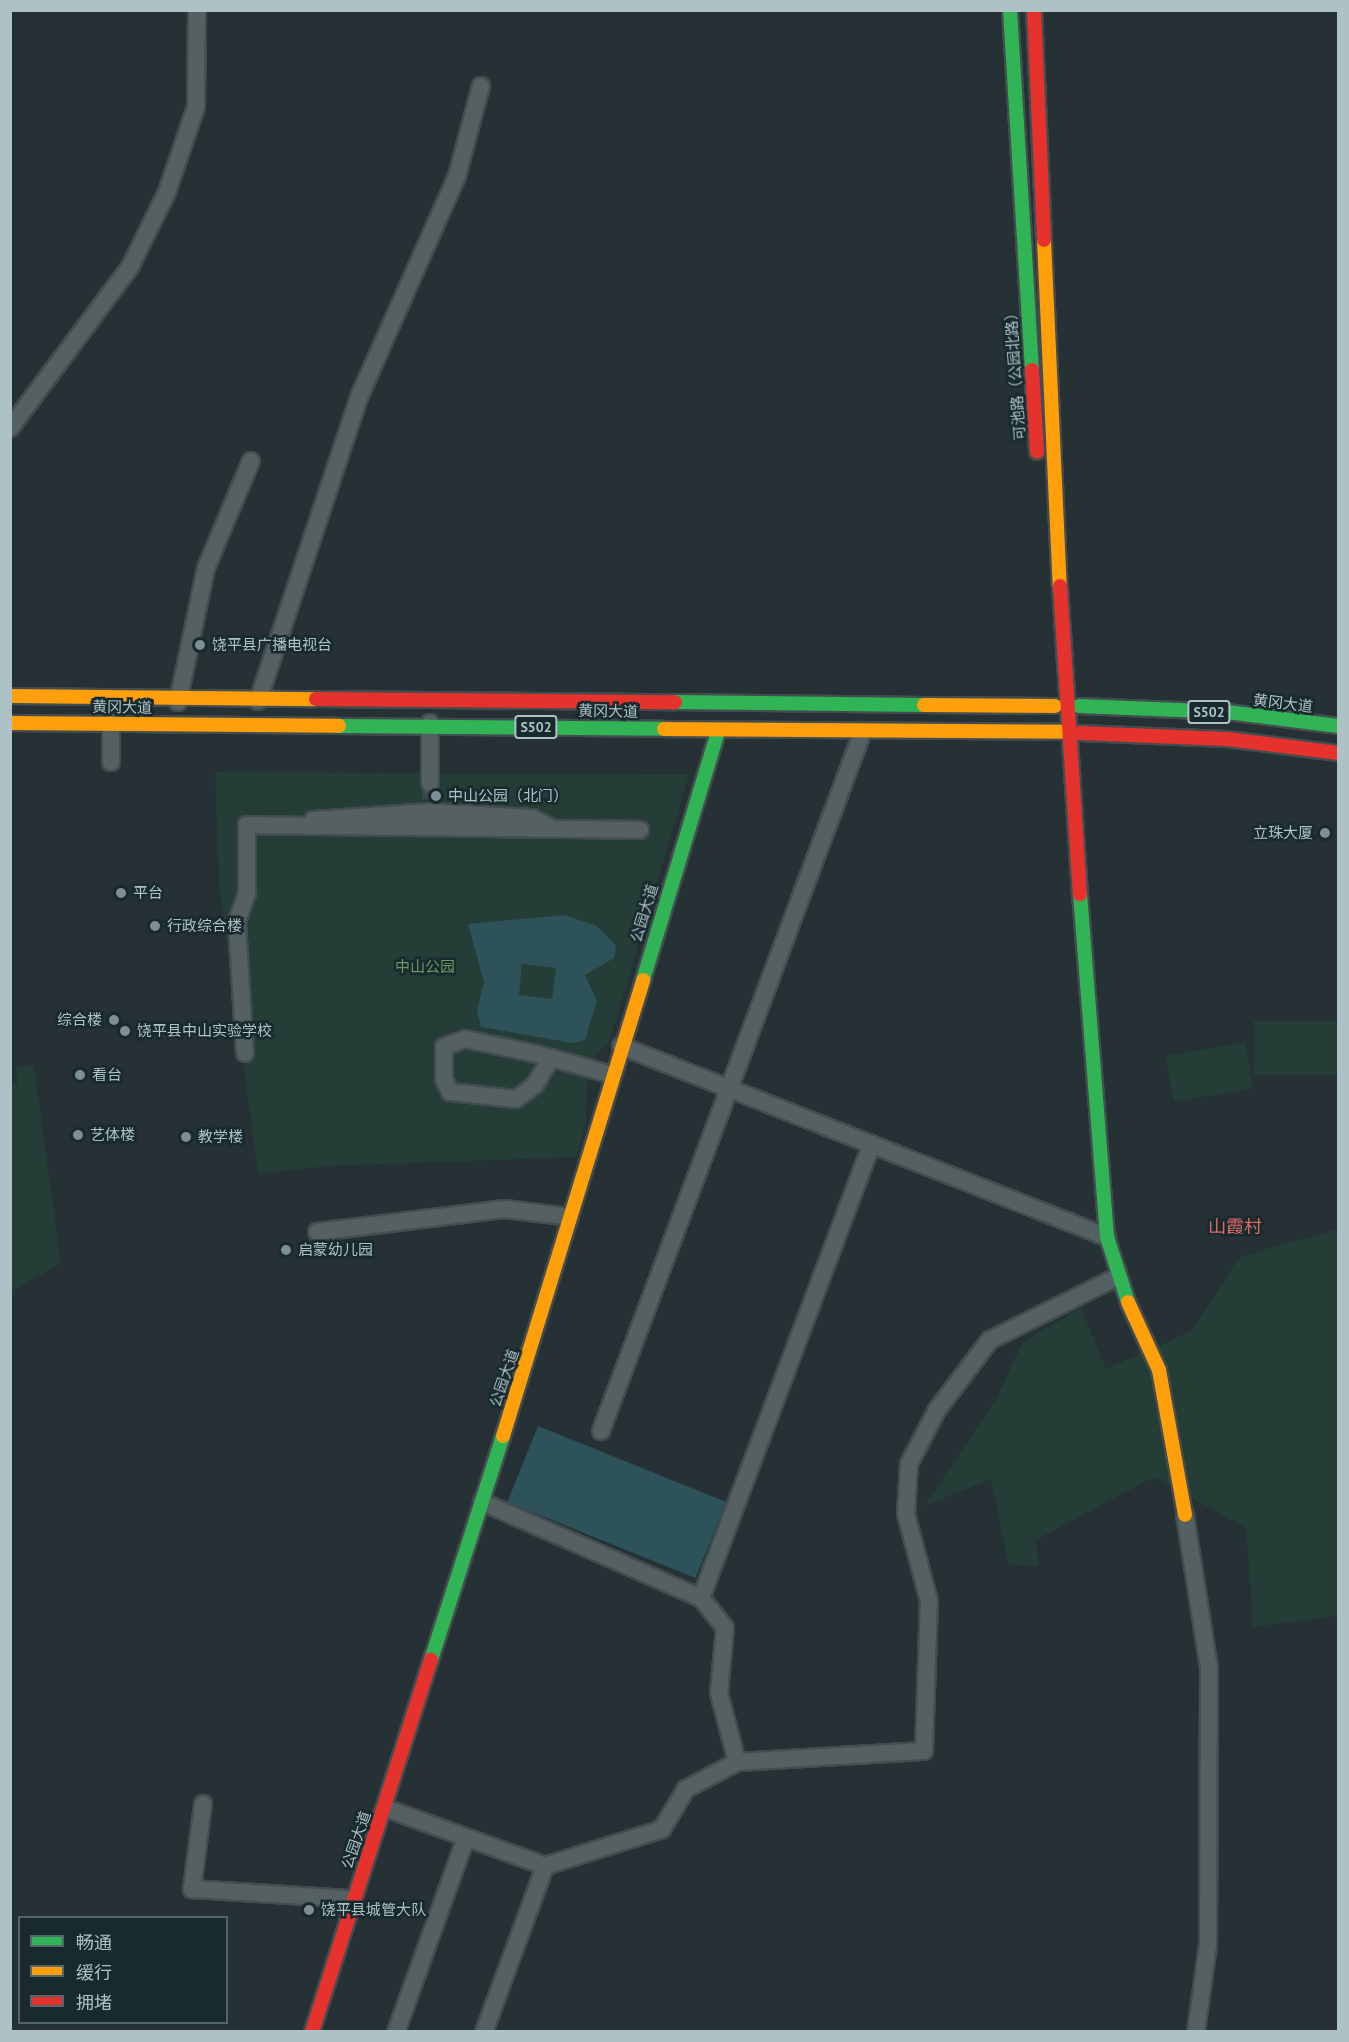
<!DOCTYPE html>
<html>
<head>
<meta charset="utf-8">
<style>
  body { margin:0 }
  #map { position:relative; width:1349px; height:2042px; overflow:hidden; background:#253134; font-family:"PT Sans","Noto Sans SC",sans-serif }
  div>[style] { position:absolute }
  .green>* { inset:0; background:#243d36; transform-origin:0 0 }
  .water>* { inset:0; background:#2d525a; transform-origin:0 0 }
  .street-tunnel>* { height:16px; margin-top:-8px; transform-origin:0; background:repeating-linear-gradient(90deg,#39474a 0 16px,transparent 0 24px) }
  .roads { filter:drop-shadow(2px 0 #434c4e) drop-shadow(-2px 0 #434c4e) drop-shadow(0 2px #434c4e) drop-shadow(0 -2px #434c4e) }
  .street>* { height:16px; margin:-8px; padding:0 8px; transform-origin:8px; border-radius:8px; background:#546062 }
  .fast>* { height:14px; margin:-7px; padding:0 7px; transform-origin:7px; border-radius:7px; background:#30b455 }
  .slow>* { height:14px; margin:-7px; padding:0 7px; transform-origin:7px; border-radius:7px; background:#ff9f0a }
  .jam>* { height:14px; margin:-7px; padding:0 7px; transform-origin:7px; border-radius:7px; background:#e5322d }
  .dots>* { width:16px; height:16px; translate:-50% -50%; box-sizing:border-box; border:3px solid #182a2e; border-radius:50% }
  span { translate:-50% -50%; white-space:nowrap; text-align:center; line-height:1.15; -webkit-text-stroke:5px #182a2e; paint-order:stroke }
  .shield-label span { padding:2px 4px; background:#182a2e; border:2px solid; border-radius:4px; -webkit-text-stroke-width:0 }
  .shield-label { font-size:14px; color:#adc1c7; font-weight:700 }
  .street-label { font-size:15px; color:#adc1c7 }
  .poi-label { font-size:15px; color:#adc1c7 }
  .left { translate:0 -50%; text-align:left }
  .right { translate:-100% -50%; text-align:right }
  .park-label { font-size:15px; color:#6c9963 }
  .quarter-label { font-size:18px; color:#df6a65 }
  .frame { position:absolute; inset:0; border:12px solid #adc1c7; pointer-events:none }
  .legend { position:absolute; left:18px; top:1916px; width:210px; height:108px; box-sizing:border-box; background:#182a2e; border:2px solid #54666b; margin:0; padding:8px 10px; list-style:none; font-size:18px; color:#adc1c7 }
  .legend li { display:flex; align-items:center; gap:12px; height:30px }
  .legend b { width:30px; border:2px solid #54666b }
</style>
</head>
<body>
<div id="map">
  <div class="green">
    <div style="clip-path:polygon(215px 772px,689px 775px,610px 1040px,597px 1054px,587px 1083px,586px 1123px,576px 1157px,328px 1166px,258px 1174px,219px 883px)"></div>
    <div style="left:1338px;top:1021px;width:54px;height:84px;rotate:90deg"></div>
    <div style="left:1245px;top:1042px;width:47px;height:81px;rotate:80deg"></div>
    <div style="clip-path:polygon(34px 1065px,61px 1264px,11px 1291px,11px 1081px,18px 1085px,16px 1067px)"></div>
    <div style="clip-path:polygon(1338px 1229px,1338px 1616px,1253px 1627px,1246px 1528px,1154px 1477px,1036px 1540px,1039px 1566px,1009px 1565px,991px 1479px,924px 1506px,996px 1399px,1023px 1342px,1081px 1308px,1106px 1369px,1192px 1331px,1239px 1257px)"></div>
  </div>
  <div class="water">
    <div style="clip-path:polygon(evenodd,564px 915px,597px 926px,616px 946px,614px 958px,585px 975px,597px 1001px,585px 1040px,573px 1043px,481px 1027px,477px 1011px,484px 982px,468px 924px,564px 915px,522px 964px,556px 968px,552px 999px,519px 995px,522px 964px)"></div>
    <div style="left:538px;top:1426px;width:203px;height:82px;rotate:22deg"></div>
  </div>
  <div class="street-tunnel">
    <div style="left:430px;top:783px;width:29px;rotate:90deg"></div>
  </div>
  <div class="roads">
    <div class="street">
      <div style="left:10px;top:428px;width:201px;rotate:-53.3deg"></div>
      <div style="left:130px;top:267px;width:84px;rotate:-63.7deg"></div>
      <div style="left:167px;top:192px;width:90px;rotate:-71.2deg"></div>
      <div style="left:196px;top:107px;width:97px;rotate:-89.4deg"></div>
      <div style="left:258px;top:701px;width:323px;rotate:-71.6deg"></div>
      <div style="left:360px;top:395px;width:240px;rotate:-66.1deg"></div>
      <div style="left:457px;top:176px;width:93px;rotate:-75.1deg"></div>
      <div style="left:178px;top:702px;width:137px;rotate:-78.2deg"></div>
      <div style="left:206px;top:568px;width:116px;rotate:-67.2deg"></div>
      <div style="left:111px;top:723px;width:39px;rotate:90deg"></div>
      <div style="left:430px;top:783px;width:60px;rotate:-90deg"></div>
      <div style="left:313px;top:820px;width:117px;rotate:-3.9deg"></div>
      <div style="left:430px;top:812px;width:102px;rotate:3.4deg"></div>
      <div style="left:532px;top:818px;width:18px;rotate:27deg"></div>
      <div style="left:621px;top:1046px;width:522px;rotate:21.46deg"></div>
      <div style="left:245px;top:1053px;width:132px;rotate:-93.5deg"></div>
      <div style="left:237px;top:921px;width:30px;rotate:-70deg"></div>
      <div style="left:247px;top:893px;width:68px;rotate:-90deg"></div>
      <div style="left:247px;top:825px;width:393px;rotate:0.7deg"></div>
      <div style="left:551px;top:1058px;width:31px;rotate:121deg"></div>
      <div style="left:535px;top:1085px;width:24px;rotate:144deg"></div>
      <div style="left:516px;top:1099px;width:66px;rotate:-173.9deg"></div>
      <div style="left:450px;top:1092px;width:14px;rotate:-115deg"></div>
      <div style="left:444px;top:1079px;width:32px;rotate:-90deg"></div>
      <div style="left:444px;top:1047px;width:22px;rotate:-21deg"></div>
      <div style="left:465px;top:1039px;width:59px;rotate:11.7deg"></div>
      <div style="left:523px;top:1051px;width:13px;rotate:13deg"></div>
      <div style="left:536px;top:1054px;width:16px;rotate:15deg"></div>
      <div style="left:551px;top:1058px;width:27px;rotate:15deg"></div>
      <div style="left:577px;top:1065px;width:35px;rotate:16deg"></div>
      <div style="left:317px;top:1232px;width:189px;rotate:-7deg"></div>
      <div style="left:505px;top:1209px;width:65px;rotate:7deg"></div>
      <div style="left:601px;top:1431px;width:747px;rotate:-69.48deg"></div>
      <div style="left:482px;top:1502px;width:239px;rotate:23.7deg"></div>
      <div style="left:701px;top:1598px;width:485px;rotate:-69.4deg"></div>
      <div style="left:1185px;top:1515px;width:156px;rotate:81.1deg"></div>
      <div style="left:1209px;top:1669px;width:276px;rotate:90.2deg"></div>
      <div style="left:1208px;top:1945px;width:88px;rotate:97.9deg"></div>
      <div style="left:701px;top:1598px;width:38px;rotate:51deg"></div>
      <div style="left:725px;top:1628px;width:65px;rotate:95.3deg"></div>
      <div style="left:719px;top:1693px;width:71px;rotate:75.4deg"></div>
      <div style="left:737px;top:1762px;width:187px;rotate:-3.4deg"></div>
      <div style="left:924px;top:1751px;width:150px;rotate:-88.1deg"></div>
      <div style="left:929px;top:1601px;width:90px;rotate:-104.8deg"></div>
      <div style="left:906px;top:1514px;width:50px;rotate:-86.6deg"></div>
      <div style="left:909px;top:1464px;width:61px;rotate:-62.6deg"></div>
      <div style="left:937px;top:1410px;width:88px;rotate:-52.9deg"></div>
      <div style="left:990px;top:1340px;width:142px;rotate:-26.4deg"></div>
      <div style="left:203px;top:1804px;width:86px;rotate:97.4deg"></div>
      <div style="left:192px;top:1889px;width:161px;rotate:3.6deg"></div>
      <div style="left:385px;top:1808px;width:170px;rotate:19.9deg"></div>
      <div style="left:545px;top:1866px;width:123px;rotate:-17.5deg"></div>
      <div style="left:662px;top:1829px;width:47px;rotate:-59deg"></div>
      <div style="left:686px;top:1789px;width:58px;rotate:-27.9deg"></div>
      <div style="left:396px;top:2032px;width:206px;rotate:-70.2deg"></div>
      <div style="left:484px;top:2032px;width:177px;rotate:-69.8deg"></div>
    </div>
    <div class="fast">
      <div style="left:1010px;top:10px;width:361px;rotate:86.5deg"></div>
      <div style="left:675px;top:702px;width:249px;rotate:0.7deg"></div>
      <div style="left:1079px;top:706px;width:148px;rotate:2.3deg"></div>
      <div style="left:1227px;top:712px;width:112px;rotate:7.2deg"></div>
      <div style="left:339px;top:726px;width:325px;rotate:0.5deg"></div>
      <div style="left:1080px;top:894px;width:344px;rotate:85.5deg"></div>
      <div style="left:1107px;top:1237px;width:68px;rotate:72.1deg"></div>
      <div style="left:643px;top:980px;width:259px;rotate:-73.2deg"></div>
      <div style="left:431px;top:1660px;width:235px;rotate:-72.2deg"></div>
    </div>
    <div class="slow">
      <div style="left:1044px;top:240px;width:346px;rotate:87.4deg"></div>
      <div style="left:10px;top:696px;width:306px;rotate:0.6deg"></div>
      <div style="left:924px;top:705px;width:131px;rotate:0.4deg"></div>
      <div style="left:10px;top:723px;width:329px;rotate:0.5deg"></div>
      <div style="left:664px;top:729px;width:397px;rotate:0.4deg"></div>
      <div style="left:1128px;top:1302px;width:75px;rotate:65.5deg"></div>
      <div style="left:1159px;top:1370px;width:147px;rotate:79.8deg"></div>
      <div style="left:503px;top:1436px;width:477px;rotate:-72.9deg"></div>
    </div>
    <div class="jam">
      <div style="left:1034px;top:10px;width:230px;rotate:87.5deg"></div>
      <div style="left:1032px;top:370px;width:82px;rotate:86.5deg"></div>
      <div style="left:1060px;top:586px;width:309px;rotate:86.3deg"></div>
      <div style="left:316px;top:699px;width:359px;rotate:0.5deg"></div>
      <div style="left:1080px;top:733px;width:147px;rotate:2.3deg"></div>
      <div style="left:1227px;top:739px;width:112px;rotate:7.2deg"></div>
      <div style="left:312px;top:2032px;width:391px;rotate:-72.3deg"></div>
    </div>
  </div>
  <div class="dots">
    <div style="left:200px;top:645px;background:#7d8f94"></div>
    <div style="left:436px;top:796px;background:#7d8f94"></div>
    <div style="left:1325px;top:833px;background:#7d8f94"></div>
    <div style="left:121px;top:893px;background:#7d8f94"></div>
    <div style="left:155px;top:926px;background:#7d8f94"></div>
    <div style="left:114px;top:1020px;background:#7d8f94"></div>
    <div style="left:125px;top:1031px;background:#7d8f94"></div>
    <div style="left:80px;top:1075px;background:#7d8f94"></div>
    <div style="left:78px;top:1135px;background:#7d8f94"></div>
    <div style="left:186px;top:1137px;background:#7d8f94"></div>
    <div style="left:286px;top:1250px;background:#7d8f94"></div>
    <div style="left:309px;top:1910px;background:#7d8f94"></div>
  </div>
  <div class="shield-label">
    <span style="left:1209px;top:712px">S502</span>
    <span style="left:536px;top:727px">S502</span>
  </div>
  <div class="street-label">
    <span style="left:1015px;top:373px;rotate:-94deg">可池路（公园北路）</span>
    <span style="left:1283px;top:703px;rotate:7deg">黄冈大道</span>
    <span style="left:122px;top:707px;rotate:1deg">黄冈大道</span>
    <span style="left:608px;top:711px;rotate:1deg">黄冈大道</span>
    <span style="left:644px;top:913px;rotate:-73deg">公园大道</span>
    <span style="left:504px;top:1378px;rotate:-71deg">公园大道</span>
    <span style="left:356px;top:1840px;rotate:-71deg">公园大道</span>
  </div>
  <div class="poi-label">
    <span class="left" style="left:212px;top:645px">饶平县广播电视台</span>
    <span class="left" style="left:448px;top:796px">中山公园（北门）</span>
    <span class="right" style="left:1313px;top:833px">立珠大厦</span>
    <span class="left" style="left:133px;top:893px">平台</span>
    <span class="left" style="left:167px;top:926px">行政综合楼</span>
    <span class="right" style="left:102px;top:1020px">综合楼</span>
    <span class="left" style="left:137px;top:1031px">饶平县中山实验学校</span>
    <span class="left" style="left:92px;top:1075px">看台</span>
    <span class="left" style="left:90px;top:1135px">艺体楼</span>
    <span class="left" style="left:198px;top:1137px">教学楼</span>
    <span class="left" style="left:298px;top:1250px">启蒙幼儿园</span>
    <span class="left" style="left:321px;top:1910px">饶平县城管大队</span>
  </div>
  <div class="park-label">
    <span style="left:425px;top:967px">中山公园</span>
  </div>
  <div class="quarter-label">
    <span style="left:1235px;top:1227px">山霞村</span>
  </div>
  <div class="frame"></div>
  <ul class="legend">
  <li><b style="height:8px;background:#30b455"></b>畅通</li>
  <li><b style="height:8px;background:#ff9f0a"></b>缓行</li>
  <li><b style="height:8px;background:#e5322d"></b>拥堵</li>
  </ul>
</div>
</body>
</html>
